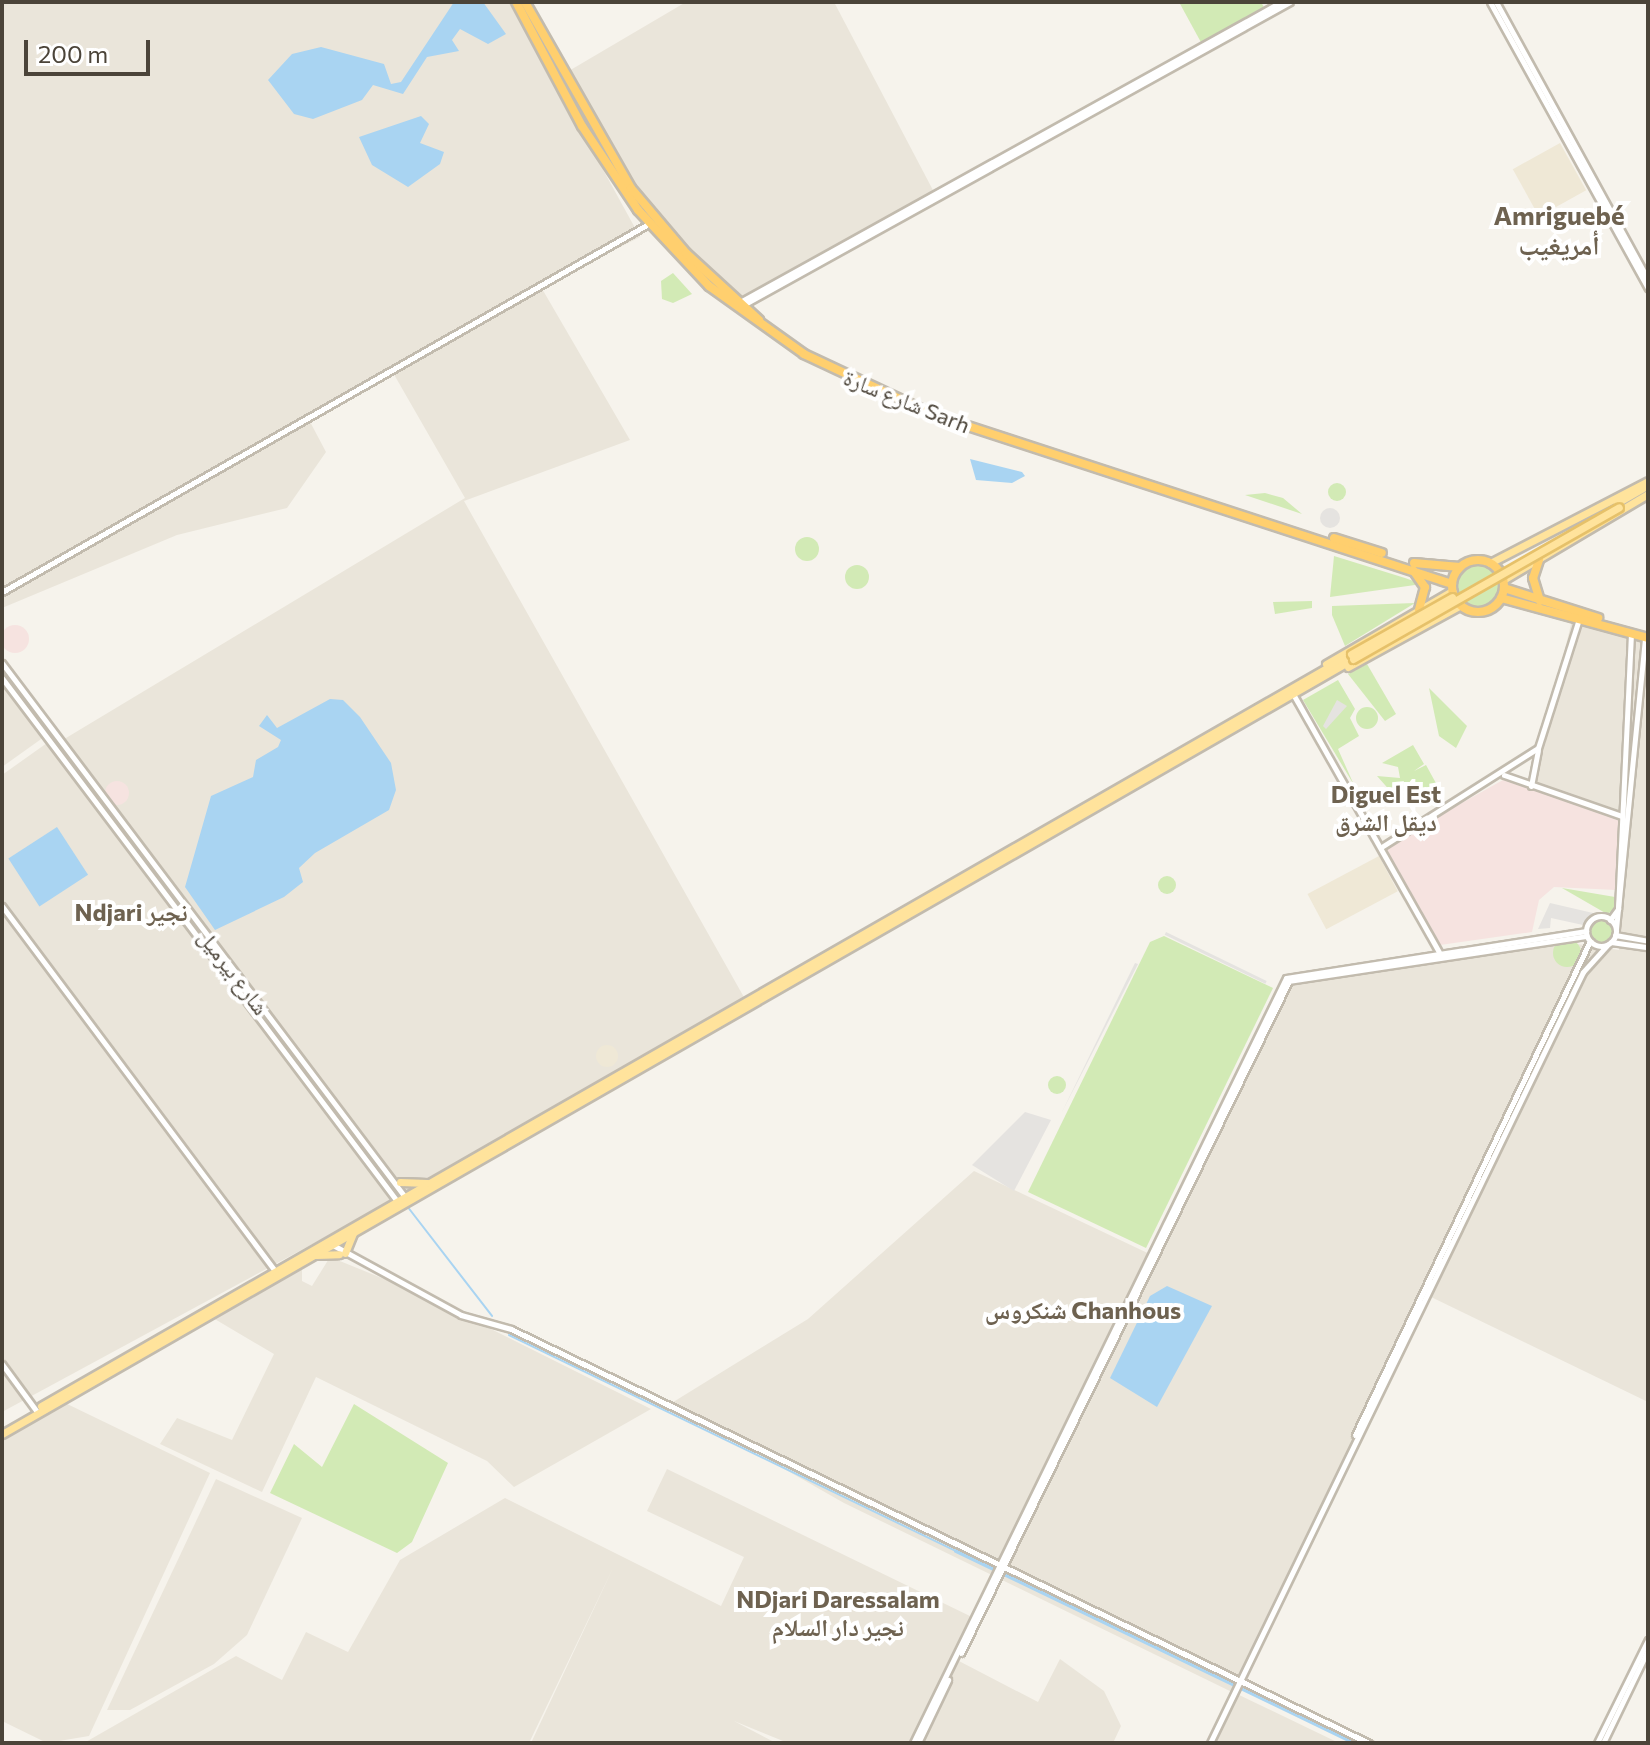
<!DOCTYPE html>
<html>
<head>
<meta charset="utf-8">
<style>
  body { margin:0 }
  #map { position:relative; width:1650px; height:1745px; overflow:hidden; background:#f6f3ec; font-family:Commissioner,"Noto Naskh Arabic",sans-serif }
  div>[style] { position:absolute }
  .residential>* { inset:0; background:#eae5da }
  .education>* { inset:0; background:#efe8d6; transform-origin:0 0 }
  .round { border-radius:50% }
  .medical>* { inset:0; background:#f6e3e0 }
  .green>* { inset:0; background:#d2eab5 }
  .parking>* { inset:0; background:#e5e3e0; transform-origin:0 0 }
  .water>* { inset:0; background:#a9d4f2; transform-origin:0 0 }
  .stream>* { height:2px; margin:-1px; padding:0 1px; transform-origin:1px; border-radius:1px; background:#a9d4f2 }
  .canal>* { height:4px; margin:-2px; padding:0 2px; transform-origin:2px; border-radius:2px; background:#a9d4f2 }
  .roads { filter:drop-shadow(2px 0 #c2bbae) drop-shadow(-2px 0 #c2bbae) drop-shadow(0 2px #c2bbae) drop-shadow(0 -2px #c2bbae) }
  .minor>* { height:5px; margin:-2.5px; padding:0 2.5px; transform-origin:2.5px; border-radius:2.5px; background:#fff }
  .minor>.ring { margin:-2.5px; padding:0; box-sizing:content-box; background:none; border:5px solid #fff; border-radius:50% }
  .major>* { height:7px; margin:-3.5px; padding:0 3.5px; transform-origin:3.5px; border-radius:3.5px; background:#ffe39c }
  .highway>* { height:8px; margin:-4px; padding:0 4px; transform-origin:4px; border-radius:4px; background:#ffcf6e }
  .highway>.ring { margin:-4px; padding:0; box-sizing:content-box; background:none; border:8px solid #ffcf6e; border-radius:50% }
  .bridges { filter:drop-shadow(2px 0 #e6c16a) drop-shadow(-2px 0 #e6c16a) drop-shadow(0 2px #e6c16a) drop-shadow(0 -2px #e6c16a) }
  .major-bridge>* { height:7px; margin:-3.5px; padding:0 3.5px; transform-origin:3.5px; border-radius:3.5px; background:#ffe39c }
  span { translate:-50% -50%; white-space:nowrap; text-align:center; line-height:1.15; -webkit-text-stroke:8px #fff; paint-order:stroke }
  .street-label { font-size:22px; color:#4b4439 }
  .neighbourhood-label { font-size:24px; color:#6e6250; font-weight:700 }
  .quarter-label { font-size:26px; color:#6e6250; font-weight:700 }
  .frame { position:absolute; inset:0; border:4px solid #4b4439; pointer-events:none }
  .scale { position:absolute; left:24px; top:40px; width:126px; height:36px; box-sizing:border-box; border:4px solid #4b4439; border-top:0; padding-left:10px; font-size:24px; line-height:28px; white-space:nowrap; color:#4b4439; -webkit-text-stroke:6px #fff; paint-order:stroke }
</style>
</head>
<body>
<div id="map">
  <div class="residential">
    <div style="clip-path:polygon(2px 2px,511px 2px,640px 237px,541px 287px,630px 440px,464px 501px,745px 999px,414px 1189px,2px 1412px,2px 775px,54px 738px,253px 997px,61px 741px,465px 498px,392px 371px,308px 418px,326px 452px,287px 508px,177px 535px,2px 608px)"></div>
    <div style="clip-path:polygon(686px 2px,834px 2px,935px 194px,740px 302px,648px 210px,562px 75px)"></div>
    <div style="clip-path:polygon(1574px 612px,1648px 635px,1648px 1402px,1429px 1296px,1237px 1694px,1339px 1743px,1213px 1743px,1236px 1694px,844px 1503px,670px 1404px,808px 1319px,974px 1171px,1156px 1257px,1289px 978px,1549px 940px,1619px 950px,1629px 819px,1532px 785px)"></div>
    <div style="clip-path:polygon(2px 682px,44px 737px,2px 767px)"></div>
    <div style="clip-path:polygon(330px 1257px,421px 1294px,651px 1409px,514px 1487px,487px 1461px,316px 1377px,262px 1492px,160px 1444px,177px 1418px,232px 1440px,274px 1354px,213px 1318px,302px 1267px,302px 1281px,312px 1286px)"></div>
    <div style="clip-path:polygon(63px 1402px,210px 1473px,89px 1736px,47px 1743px,2px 1721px,2px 1442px)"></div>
    <div style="clip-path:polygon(667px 1469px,974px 1618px,914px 1743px,788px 1743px,734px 1721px,776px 1743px,531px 1743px,613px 1568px,529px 1743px,84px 1743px,236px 1656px,282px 1680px,306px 1632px,348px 1652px,400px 1560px,505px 1498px,721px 1606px,744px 1557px,647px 1511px)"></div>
    <div style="clip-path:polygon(216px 1479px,302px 1518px,247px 1635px,214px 1664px,130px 1710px,107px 1710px)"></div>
    <div style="clip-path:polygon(1060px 1659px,1104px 1691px,1121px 1726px,1113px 1743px,920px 1743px,957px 1660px,1038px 1702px)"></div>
  </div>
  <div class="education">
    <div style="left:1560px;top:143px;width:54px;height:54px;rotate:61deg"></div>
    <div style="left:1379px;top:856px;width:40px;height:81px;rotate:62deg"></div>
    <div class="round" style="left:596px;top:1045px;width:22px;height:22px"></div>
  </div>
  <div class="medical">
    <div class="round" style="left:1px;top:625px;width:28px;height:28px"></div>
    <div style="clip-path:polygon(1503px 780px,1620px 818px,1616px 890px,1554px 887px,1539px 900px,1532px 932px,1440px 945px,1383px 847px)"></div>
    <div class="round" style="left:105px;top:781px;width:24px;height:24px"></div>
  </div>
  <div class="green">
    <div style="clip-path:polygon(1179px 2px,1261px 2px,1266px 11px,1203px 46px)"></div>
    <div style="clip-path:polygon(673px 273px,692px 294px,673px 303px,662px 299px,661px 281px)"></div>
    <div class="round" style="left:1328px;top:483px;width:18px;height:18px"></div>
    <div style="clip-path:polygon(1265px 493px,1283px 498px,1302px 514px,1245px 495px)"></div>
    <div class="round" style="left:795px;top:537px;width:24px;height:24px"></div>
    <div style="clip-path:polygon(1334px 556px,1405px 578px,1422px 584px,1330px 597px)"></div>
    <div class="round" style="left:1455px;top:562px;width:46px;height:46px"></div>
    <div class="round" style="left:845px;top:565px;width:24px;height:24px"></div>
    <div style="clip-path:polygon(1312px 601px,1312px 608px,1275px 614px,1273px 602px)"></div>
    <div style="clip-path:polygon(1415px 603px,1345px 646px,1332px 615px,1332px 606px)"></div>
    <div style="clip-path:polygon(1367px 664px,1396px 714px,1385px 721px,1348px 674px)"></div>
    <div style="clip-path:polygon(1338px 680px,1355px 709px,1350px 718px,1359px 736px,1338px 749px,1354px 785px,1303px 700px)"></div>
    <div style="clip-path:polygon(1429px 688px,1467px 726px,1456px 748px,1439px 736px)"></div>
    <div class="round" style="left:1356px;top:707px;width:22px;height:22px"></div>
    <div style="clip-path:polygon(1413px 745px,1424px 764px,1414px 771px,1426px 765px,1437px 785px,1401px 803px,1377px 776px,1400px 778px,1398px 767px,1382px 763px)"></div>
    <div class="round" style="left:1158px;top:876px;width:18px;height:18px"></div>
    <div style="clip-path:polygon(1562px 888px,1615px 897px,1614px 910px,1607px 914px)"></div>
    <div class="round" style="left:1589px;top:919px;width:24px;height:24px"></div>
    <div style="clip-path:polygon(1164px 936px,1273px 988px,1146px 1248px,1028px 1192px,1150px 942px)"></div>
    <div class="round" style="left:1553px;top:939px;width:28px;height:28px"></div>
    <div class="round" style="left:1048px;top:1076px;width:18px;height:18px"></div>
    <div style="clip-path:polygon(354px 1404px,448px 1463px,412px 1542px,397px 1553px,270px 1493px,294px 1444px,322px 1467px)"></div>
  </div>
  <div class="parking">
    <div class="round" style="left:1320px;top:508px;width:20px;height:20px"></div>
    <div style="clip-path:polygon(1337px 700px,1347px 706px,1326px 729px,1323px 726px)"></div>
    <div style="clip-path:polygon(1550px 903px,1593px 913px,1593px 915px,1583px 925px,1551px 918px,1550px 928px,1538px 929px)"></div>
    <div style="left:1166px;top:932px;width:112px;height:3px;rotate:26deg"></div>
    <div style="clip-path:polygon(1135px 963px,1138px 964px,1061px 1114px)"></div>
    <div style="clip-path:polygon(1025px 1112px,1051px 1120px,1014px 1191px,972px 1165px)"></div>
  </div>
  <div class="water">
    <div style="clip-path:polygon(454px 2px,483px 2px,506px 34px,488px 44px,460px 29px,452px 40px,459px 51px,427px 57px,403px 94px,373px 85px,362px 100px,313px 119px,294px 114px,268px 80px,292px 54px,321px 47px,384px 64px,391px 84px,401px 82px)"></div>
    <div style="clip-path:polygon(421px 116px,429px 124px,420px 143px,444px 152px,440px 164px,408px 187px,372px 165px,359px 137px)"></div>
    <div style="clip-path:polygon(970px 459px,1022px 472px,1025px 476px,1012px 483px,976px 480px)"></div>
    <div style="clip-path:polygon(330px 699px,343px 700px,360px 717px,391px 763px,396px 790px,389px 810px,315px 853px,299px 868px,303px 882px,284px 897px,215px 930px,185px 887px,211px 796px,253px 777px,256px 760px,278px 747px,281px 740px,259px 726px,267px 715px,277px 728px)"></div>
    <div style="left:57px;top:827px;width:57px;height:58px;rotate:57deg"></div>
    <div style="clip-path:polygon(1167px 1286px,1212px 1306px,1157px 1407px,1110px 1378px,1150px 1296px)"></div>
  </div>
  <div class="stream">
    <div style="left:33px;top:708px;width:27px;rotate:54deg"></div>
    <div style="left:57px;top:740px;width:57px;rotate:54.3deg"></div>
    <div style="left:97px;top:795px;width:382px;rotate:53.3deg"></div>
    <div style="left:407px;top:1206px;width:139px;rotate:52.3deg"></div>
    <div style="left:509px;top:1335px;width:496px;rotate:25.8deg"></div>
  </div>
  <div class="canal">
    <div style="left:956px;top:1551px;width:443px;rotate:25.7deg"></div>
  </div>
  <div class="roads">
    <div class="minor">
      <div style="left:1490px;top:2px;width:327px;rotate:61.1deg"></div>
      <div style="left:1496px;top:2px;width:317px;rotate:61.3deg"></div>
      <div style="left:740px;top:302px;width:619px;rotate:-29.01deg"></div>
      <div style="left:743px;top:305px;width:625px;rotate:-28.98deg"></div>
      <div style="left:2px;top:592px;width:746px;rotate:-29.66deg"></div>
      <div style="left:2px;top:663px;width:669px;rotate:52.96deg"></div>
      <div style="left:2px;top:678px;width:655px;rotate:52.94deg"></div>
      <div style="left:1293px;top:694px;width:296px;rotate:60.5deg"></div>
      <div style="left:1504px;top:775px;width:125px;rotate:19.2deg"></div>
      <div style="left:1531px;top:786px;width:36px;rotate:-79deg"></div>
      <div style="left:1383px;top:846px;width:183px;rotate:-32.3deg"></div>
      <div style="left:1538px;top:748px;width:135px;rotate:-72.4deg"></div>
      <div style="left:2px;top:906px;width:459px;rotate:53.2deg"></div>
      <div class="ring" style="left:1586px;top:916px;width:25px;height:25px"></div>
      <div style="left:1610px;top:920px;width:14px;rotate:-54deg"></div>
      <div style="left:1618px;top:909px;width:275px;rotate:-87.3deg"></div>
      <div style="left:1616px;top:929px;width:292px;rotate:-84.3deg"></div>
      <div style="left:1615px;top:935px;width:34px;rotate:10deg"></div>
      <div style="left:1611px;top:942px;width:37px;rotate:8deg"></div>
      <div style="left:331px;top:1244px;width:148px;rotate:28.6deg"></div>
      <div style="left:461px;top:1315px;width:52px;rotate:15.6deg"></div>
      <div style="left:511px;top:1329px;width:953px;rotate:25.76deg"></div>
      <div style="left:2px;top:1364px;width:61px;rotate:53.7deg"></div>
      <div style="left:1355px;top:1435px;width:547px;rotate:-64.56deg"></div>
      <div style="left:961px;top:1653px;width:748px;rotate:-63.98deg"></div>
      <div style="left:1289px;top:981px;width:301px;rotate:-8.6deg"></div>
      <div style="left:913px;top:1743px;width:851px;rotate:-64.01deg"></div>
      <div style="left:1286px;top:978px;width:304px;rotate:-8.9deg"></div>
      <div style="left:918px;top:1743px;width:70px;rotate:-64.5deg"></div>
      <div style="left:1210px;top:1743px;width:856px;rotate:-64.18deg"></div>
      <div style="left:1583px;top:972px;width:36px;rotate:-48deg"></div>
      <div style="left:1597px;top:1743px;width:115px;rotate:-63.7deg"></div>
      <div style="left:1603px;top:1743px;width:103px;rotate:-64.2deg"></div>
    </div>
    <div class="major">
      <div style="left:1617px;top:503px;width:30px;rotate:-30deg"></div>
      <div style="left:1490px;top:563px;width:178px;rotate:-27.4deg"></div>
      <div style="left:1503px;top:580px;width:169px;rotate:-30.7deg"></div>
      <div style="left:1326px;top:664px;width:146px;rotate:-30.1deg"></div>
      <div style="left:1348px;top:667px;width:129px;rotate:-28.8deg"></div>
      <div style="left:400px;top:1182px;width:27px;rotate:2deg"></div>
      <div style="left:345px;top:1253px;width:22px;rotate:-68deg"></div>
      <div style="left:316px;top:1255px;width:23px;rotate:-2deg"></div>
      <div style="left:41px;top:1406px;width:1510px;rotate:-29.86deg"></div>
      <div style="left:2px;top:1434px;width:1558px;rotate:-29.84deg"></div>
    </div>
    <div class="highway">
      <div style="left:516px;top:2px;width:140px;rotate:62deg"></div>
      <div style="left:582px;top:126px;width:101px;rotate:56.3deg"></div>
      <div style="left:638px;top:210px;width:104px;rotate:46.9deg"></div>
      <div style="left:709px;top:286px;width:117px;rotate:35.6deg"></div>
      <div style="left:804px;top:354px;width:144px;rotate:25.1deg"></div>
      <div style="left:934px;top:415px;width:545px;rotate:18.07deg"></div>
      <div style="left:525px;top:2px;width:214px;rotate:60.3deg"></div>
      <div style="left:631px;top:188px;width:85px;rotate:49.8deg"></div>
      <div style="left:686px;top:253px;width:99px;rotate:42.5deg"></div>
      <div style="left:1334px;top:538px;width:50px;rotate:17.4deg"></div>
      <div style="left:1539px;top:560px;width:19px;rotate:108deg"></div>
      <div style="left:1533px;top:578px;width:24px;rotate:73deg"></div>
      <div class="ring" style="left:1452px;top:560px;width:44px;height:44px"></div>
      <div style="left:1414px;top:563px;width:46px;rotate:5deg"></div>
      <div style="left:1413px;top:570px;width:21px;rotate:55deg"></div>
      <div style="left:1425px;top:587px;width:23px;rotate:105deg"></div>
      <div style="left:1504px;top:588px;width:99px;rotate:17.7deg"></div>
      <div style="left:1501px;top:598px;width:152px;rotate:15.2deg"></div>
    </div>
  </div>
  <div class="bridges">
    <div class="major-bridge">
      <div style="left:1351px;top:654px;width:116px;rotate:-29.4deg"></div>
      <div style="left:1353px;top:659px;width:306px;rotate:-29.7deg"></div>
    </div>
  </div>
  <div class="street-label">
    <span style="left:907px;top:401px;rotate:22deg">شارع سارة Sarh</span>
    <span style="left:234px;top:972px;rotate:53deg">شارع بيرميل</span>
  </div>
  <div class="neighbourhood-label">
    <span style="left:1386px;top:808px">Diguel Est<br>ديقل الشرق</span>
    <span style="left:131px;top:912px">Ndjari نجير</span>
    <span style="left:1083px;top:1310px">شنكروس Chanhous</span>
    <span style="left:838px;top:1613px">NDjari Daressalam<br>نجير دار السلام</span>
  </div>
  <div class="quarter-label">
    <span style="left:1559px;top:230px">Amriguebé<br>أمريغيب</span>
  </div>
  <div class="frame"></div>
  <div class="scale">200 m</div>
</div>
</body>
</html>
